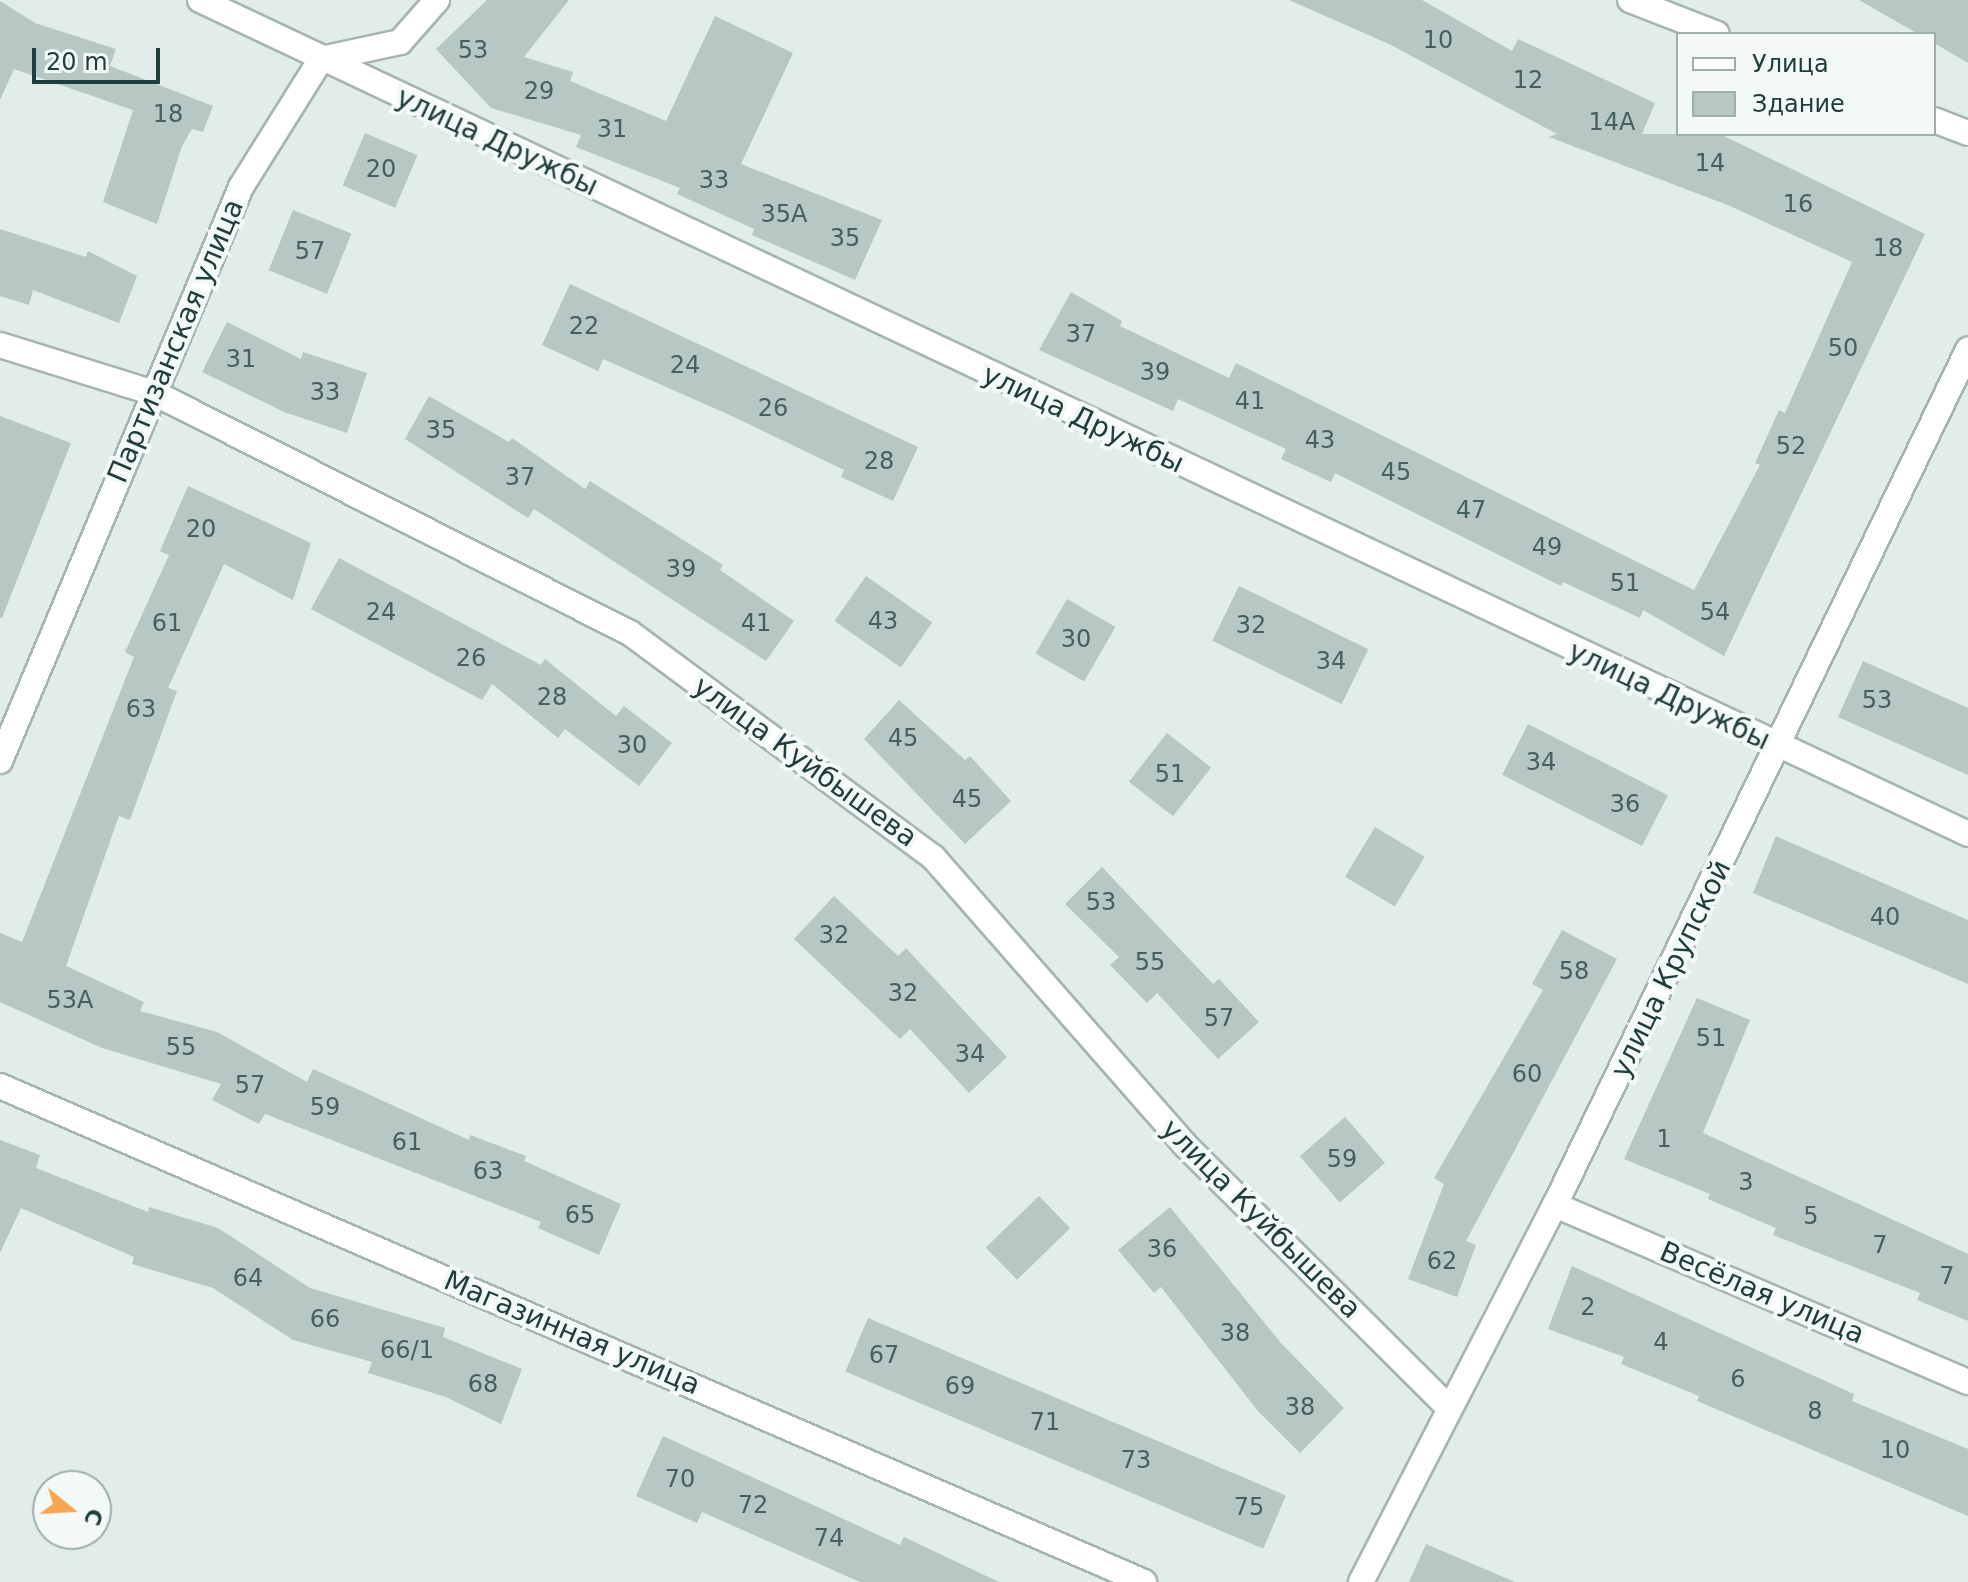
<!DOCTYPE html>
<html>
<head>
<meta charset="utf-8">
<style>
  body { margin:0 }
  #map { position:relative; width:1968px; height:1582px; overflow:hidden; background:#e1edea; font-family:"DejaVu Sans",sans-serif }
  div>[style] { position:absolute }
  .building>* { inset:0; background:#b6c7c4; transform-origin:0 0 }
  .roads { filter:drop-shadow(2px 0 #a4b5b3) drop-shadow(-2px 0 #a4b5b3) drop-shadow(0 2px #a4b5b3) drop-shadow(0 -2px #a4b5b3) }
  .street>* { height:24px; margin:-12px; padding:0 12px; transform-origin:12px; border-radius:12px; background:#fff }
  .secondary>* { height:24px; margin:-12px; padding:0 12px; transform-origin:12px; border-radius:12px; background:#fff }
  span { translate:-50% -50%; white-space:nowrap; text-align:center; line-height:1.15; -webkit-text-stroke:8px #f2f9f7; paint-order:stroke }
  .number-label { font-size:24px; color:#466060 }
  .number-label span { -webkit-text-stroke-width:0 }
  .street-label { font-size:28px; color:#213e3e }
  .legend { position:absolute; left:1676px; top:32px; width:260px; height:104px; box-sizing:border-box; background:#f2f9f7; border:2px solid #9eaead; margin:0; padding:10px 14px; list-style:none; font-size:24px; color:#213e3e }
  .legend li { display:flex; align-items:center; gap:16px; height:40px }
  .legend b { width:40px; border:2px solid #9eaead }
  .north { position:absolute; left:32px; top:1470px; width:80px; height:80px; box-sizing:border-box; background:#f2f9f7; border:2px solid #9eaead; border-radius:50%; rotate:108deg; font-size:22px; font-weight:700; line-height:32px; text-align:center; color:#213e3e }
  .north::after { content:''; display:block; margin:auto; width:28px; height:36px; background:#f9a453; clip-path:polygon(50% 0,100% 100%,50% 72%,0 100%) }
  .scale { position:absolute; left:32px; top:48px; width:128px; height:36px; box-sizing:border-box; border:4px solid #213e3e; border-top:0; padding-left:10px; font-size:24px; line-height:28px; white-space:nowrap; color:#213e3e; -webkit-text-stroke:6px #f2f9f7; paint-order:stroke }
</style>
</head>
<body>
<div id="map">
  <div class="building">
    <div style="clip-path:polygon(487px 0,569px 0,524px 57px,573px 72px,570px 81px,666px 121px,715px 16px,793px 53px,741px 164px,882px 220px,855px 280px,752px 235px,754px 229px,677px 194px,680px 188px,576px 147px,581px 135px,491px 108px,436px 49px)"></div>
    <div style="clip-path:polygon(1289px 0,1422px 0,1512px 51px,1518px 39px,1655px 103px,1642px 134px,1720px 134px,1925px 234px,1724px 656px,1643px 610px,1640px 618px,1563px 582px,1561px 586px,1335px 473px,1331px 482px,1281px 459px,1286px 449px,1178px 399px,1173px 411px,1039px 350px,1071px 292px,1122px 321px,1120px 326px,1229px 378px,1236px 363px,1694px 590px,1760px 465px,1755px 463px,1779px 410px,1785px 413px,1852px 262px,1730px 206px,1549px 137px,1557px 134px,1391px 45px)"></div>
    <div style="clip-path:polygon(1859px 0,1968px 0,1968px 63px,1934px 43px,1934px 34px,1918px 34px)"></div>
    <div style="clip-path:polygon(0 1px,35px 23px,116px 49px,110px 66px,213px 106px,203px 132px,192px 129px,182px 146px,157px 224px,103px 202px,133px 110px,14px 69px,0 100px)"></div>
    <div style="left:365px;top:133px;width:57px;height:57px;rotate:23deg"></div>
    <div style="left:293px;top:210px;width:63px;height:65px;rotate:22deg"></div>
    <div style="clip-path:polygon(0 229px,86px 257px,88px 251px,137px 276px,119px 323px,33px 290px,29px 305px,0 296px)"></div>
    <div style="clip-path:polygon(570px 284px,918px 447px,893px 501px,841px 477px,844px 470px,734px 417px,603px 359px,598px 371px,542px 345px)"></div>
    <div style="clip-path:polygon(227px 322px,301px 359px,303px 352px,367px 373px,347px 433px,284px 412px,202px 372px)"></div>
    <div style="clip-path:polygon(429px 396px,509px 442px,512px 438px,585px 489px,590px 481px,723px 565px,720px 570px,794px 621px,766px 661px,534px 509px,528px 518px,405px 439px)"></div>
    <div style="clip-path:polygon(0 416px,71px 443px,2px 618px,0 618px)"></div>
    <div style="clip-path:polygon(188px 486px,311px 543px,293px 600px,224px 564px,168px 688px,177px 691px,130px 820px,119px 816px,66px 966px,144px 1002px,140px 1011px,217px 1032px,307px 1082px,313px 1069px,469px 1140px,470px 1135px,526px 1156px,524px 1161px,621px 1204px,599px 1255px,538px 1228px,541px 1222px,265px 1114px,259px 1124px,212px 1100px,221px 1084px,102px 1048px,0 1002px,0 933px,22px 942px,134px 657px,125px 652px,169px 555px,160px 551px)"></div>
    <div style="clip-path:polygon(339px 558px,541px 665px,545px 659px,616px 716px,624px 706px,672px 743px,639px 786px,565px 729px,558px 738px,492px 684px,482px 700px,311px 609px)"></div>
    <div style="left:866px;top:576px;width:81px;height:55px;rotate:35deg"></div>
    <div style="left:1239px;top:586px;width:144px;height:61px;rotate:26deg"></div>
    <div style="left:1067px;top:599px;width:56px;height:63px;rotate:30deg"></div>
    <div style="clip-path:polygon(1863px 661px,1968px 708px,1968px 775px,1838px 717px)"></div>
    <div style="clip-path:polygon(899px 700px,965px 760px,970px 756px,1011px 801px,965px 844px,864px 739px)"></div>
    <div style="left:1528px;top:724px;width:157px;height:57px;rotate:27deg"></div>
    <div style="left:1167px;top:733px;width:56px;height:62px;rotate:38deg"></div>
    <div style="left:1375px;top:827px;width:58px;height:58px;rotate:31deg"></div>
    <div style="clip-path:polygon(1776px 836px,1968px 920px,1968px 984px,1753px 893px)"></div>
    <div style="clip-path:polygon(1102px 867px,1213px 984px,1219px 979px,1259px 1022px,1218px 1059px,1157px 993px,1147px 1003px,1110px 965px,1119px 957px,1065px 904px)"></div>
    <div style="clip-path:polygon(834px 896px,898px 956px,906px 948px,1007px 1057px,969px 1093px,910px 1029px,900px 1039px,794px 939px)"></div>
    <div style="clip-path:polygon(1562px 930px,1617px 959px,1466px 1241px,1476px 1245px,1457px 1297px,1408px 1279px,1444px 1184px,1434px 1178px,1543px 990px,1532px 984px)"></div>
    <div style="clip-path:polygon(1697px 998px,1750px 1020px,1703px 1133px,1968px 1254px,1968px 1321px,1917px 1300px,1920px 1293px,1773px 1235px,1776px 1228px,1708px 1199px,1710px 1194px,1624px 1159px)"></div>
    <div style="left:1345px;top:1117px;width:61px;height:60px;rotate:49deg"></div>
    <div style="clip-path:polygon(0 1140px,40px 1155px,36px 1168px,148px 1212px,149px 1207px,218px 1228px,310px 1288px,445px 1328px,443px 1337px,522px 1369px,501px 1424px,446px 1397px,368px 1373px,372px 1362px,293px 1340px,213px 1288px,132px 1264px,134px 1257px,21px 1208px,0 1253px)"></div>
    <div style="left:1039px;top:1196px;width:45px;height:74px;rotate:46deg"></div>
    <div style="clip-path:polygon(1170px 1207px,1281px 1343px,1344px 1408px,1300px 1453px,1258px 1411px,1161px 1287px,1154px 1293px,1118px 1250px)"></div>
    <div style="clip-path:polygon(1572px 1266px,1854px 1394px,1852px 1401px,1968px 1449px,1968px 1516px,1697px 1401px,1699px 1396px,1621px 1364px,1624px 1357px,1548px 1329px)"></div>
    <div style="left:868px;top:1318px;width:454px;height:58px;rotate:23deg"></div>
    <div style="clip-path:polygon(663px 1436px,900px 1545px,904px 1537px,999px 1582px,860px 1582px,702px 1512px,697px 1523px,636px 1496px)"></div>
    <div style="clip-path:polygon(1426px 1544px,1515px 1582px,1409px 1582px)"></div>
  </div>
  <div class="roads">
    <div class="street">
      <div style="left:200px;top:0;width:1955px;rotate:25.25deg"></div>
      <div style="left:1630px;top:0;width:93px;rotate:21.3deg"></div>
      <div style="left:1934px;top:120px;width:36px;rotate:21deg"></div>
      <div style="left:0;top:345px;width:161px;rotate:17.3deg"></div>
      <div style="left:154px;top:393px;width:533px;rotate:26.76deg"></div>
      <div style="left:630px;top:633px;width:377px;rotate:36.5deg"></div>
      <div style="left:933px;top:857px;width:381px;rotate:48.8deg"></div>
      <div style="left:1184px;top:1144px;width:371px;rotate:44.9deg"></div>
      <div style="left:0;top:1086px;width:1247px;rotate:23.44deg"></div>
      <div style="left:1555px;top:1205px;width:449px;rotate:23.2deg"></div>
    </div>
    <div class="secondary">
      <div style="left:0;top:761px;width:623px;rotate:-67.22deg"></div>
      <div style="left:241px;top:187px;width:151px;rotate:-58deg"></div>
      <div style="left:321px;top:59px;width:81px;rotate:-12.1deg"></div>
      <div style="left:400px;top:42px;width:56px;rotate:-48.6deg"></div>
      <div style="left:1361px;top:1582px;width:424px;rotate:-62.8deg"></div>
      <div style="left:1555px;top:1205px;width:950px;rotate:-64.22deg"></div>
    </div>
  </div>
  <div class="number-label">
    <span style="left:1438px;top:41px">10</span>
    <span style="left:473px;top:51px">53</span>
    <span style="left:1528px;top:81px">12</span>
    <span style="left:539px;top:92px">29</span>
    <span style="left:168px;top:115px">18</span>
    <span style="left:1612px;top:123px">14А</span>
    <span style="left:612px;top:130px">31</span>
    <span style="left:1710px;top:164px">14</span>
    <span style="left:381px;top:170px">20</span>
    <span style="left:714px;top:181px">33</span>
    <span style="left:1798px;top:205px">16</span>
    <span style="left:784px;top:215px">35А</span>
    <span style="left:845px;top:239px">35</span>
    <span style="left:1888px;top:249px">18</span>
    <span style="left:310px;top:252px">57</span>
    <span style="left:584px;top:327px">22</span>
    <span style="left:1081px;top:335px">37</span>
    <span style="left:1843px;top:349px">50</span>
    <span style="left:241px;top:360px">31</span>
    <span style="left:685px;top:366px">24</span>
    <span style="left:1155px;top:373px">39</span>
    <span style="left:325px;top:393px">33</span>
    <span style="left:1250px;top:402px">41</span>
    <span style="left:773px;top:409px">26</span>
    <span style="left:441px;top:431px">35</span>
    <span style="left:1320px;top:441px">43</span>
    <span style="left:1791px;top:447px">52</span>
    <span style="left:879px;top:462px">28</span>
    <span style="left:1396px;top:473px">45</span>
    <span style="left:520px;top:478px">37</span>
    <span style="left:1471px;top:511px">47</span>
    <span style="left:201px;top:530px">20</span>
    <span style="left:1547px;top:548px">49</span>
    <span style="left:681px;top:570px">39</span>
    <span style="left:1625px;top:584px">51</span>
    <span style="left:381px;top:613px">24</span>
    <span style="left:1715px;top:613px">54</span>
    <span style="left:883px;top:622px">43</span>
    <span style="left:167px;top:624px">61</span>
    <span style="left:756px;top:624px">41</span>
    <span style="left:1251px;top:626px">32</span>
    <span style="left:1076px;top:640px">30</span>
    <span style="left:471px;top:659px">26</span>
    <span style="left:1331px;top:662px">34</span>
    <span style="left:552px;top:698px">28</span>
    <span style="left:1877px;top:701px">53</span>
    <span style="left:141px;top:710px">63</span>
    <span style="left:903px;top:739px">45</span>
    <span style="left:632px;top:746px">30</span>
    <span style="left:1541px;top:763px">34</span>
    <span style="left:1170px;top:775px">51</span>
    <span style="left:967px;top:800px">45</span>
    <span style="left:1625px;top:805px">36</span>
    <span style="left:1101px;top:903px">53</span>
    <span style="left:1885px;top:918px">40</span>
    <span style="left:834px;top:936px">32</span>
    <span style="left:1150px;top:963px">55</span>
    <span style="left:1574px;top:972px">58</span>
    <span style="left:903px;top:994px">32</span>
    <span style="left:70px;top:1001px">53А</span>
    <span style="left:1219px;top:1019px">57</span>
    <span style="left:1711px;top:1039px">51</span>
    <span style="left:181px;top:1048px">55</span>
    <span style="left:970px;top:1055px">34</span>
    <span style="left:1527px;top:1075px">60</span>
    <span style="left:250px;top:1086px">57</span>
    <span style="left:325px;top:1108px">59</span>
    <span style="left:1664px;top:1140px">1</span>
    <span style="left:407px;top:1143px">61</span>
    <span style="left:1342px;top:1160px">59</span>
    <span style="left:488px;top:1172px">63</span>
    <span style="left:1746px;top:1183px">3</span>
    <span style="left:580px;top:1216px">65</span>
    <span style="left:1811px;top:1217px">5</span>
    <span style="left:1880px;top:1246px">7</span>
    <span style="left:1162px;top:1250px">36</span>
    <span style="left:1442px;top:1262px">62</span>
    <span style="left:1947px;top:1277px">7</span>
    <span style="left:248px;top:1279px">64</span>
    <span style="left:1588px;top:1308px">2</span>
    <span style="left:325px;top:1320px">66</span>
    <span style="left:1235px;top:1334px">38</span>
    <span style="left:1661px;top:1343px">4</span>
    <span style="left:407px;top:1351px">66/1</span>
    <span style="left:884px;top:1356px">67</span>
    <span style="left:1738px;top:1380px">6</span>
    <span style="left:483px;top:1385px">68</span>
    <span style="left:960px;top:1387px">69</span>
    <span style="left:1300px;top:1408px">38</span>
    <span style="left:1815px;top:1412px">8</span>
    <span style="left:1045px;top:1423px">71</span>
    <span style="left:1895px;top:1451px">10</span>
    <span style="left:1136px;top:1461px">73</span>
    <span style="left:680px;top:1480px">70</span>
    <span style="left:753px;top:1506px">72</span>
    <span style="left:1249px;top:1508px">75</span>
    <span style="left:829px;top:1539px">74</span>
  </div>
  <div class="street-label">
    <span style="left:497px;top:142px;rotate:25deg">улица Дружбы</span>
    <span style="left:176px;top:341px;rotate:-67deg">Партизанская улица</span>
    <span style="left:1083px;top:419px;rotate:25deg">улица Дружбы</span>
    <span style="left:1669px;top:696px;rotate:25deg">улица Дружбы</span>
    <span style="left:805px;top:762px;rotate:36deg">улица Куйбышева</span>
    <span style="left:1671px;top:969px;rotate:-64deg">улица Крупской</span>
    <span style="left:1261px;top:1219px;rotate:45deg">улица Куйбышева</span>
    <span style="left:1762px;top:1293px;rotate:23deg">Весёлая улица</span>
    <span style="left:572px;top:1333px;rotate:23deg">Магазинная улица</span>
  </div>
  <ul class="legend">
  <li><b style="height:10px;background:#fff"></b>Улица</li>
  <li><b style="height:22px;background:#b6c7c4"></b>Здание</li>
  </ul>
  <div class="north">С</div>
  <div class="scale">20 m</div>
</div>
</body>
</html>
